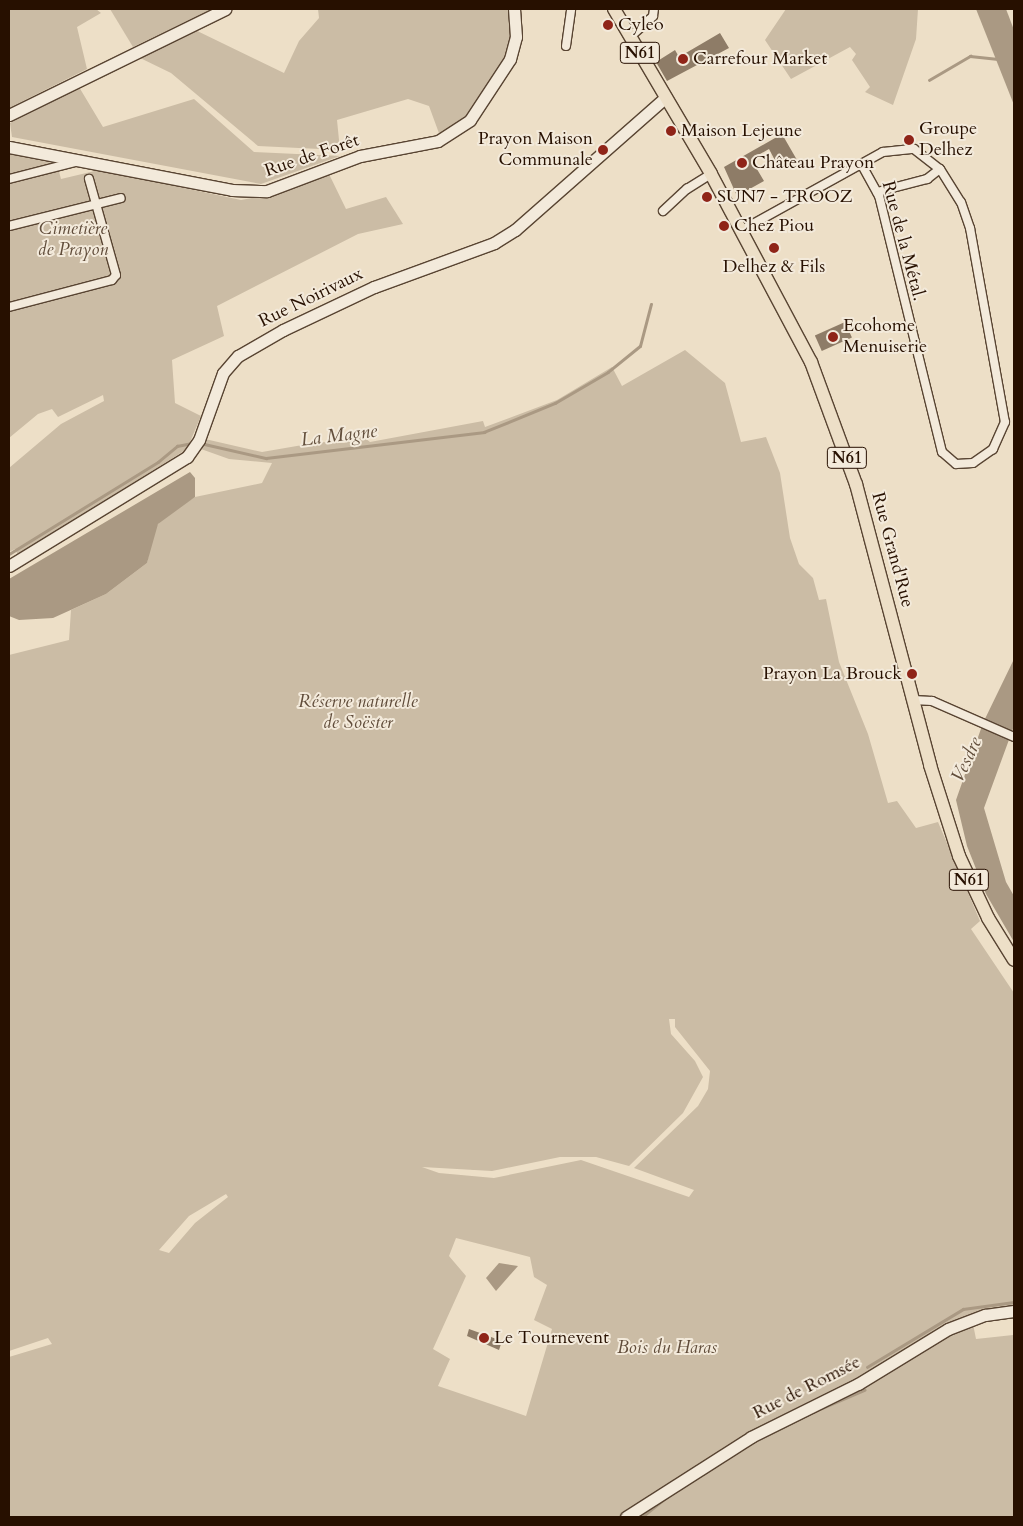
<!DOCTYPE html>
<html>
<head>
<meta charset="utf-8">
<style>
  body { margin:0 }
  #map { position:relative; width:1023px; height:1526px; overflow:hidden; background:#eddfc7; font-family:Cardo,serif }
  div>[style] { position:absolute }
  .green>* { inset:0; background:#cbbca5 }
  .water>* { inset:0; background:#aa9983 }
  .stream>* { height:2.5px; margin:-1.25px; padding:0 1.25px; transform-origin:1.25px; border-radius:1.25px; background:#aa9983 }
  .building>* { inset:0; background:#8e7c67; transform-origin:0 0 }
  .roads { filter:drop-shadow(1px 0 #584432) drop-shadow(-1px 0 #584432) drop-shadow(0 1px #584432) drop-shadow(0 -1px #584432) }
  .street>* { height:8px; margin:-4px; padding:0 4px; transform-origin:4px; border-radius:4px; background:#f3eadb }
  .secondary>* { height:11px; margin:-5.5px; padding:0 5.5px; transform-origin:5.5px; border-radius:5.5px; background:#f3eadb }
  .primary>* { height:12px; margin:-6px; padding:0 6px; transform-origin:6px; border-radius:6px; background:#eddfc7 }
  .dots>* { width:14px; height:14px; translate:-50% -50%; box-sizing:border-box; border:2px solid #f3eadb; border-radius:50% }
  span { translate:-50% -50%; white-space:nowrap; text-align:center; line-height:1.15; -webkit-text-stroke:4px #f3eadb; paint-order:stroke }
  .shield-label span { padding:1px 4px; background:#f3eadb; border:1px solid; border-radius:4px; -webkit-text-stroke-width:0 }
  .shield-label { font-size:16px; color:#271000; font-weight:700 }
  .poi-label { font-size:18px; color:#271000 }
  .left { translate:0 -50%; text-align:left }
  .right { translate:-100% -50%; text-align:right }
  .street-label { font-size:18px; color:#271000 }
  .park-label { font-size:18px; color:#604c3a; font-style:italic }
  .water-label { font-size:19px; color:#624e3b; font-style:italic }
  .frame { position:absolute; inset:0; border:10px solid #271000; pointer-events:none }
</style>
</head>
<body>
<div id="map">
  <div class="green">
    <div style="clip-path:polygon(9px 9px,96px 9px,101px 13px,77px 27px,87px 69px,9px 108px)"></div>
    <div style="clip-path:polygon(110px 9px,212px 9px,133px 47px)"></div>
    <div style="clip-path:polygon(318px 9px,510px 9px,511px 37px,505px 59px,468px 115px,440px 136px,429px 106px,408px 99px,337px 120px,340px 150px,258px 146px,171px 73px,136px 56px,189px 27px,284px 73px,299px 41px,319px 18px)"></div>
    <div style="clip-path:polygon(786px 9px,918px 9px,916px 39px,893px 105px,865px 92px,870px 87px,852px 60px,856px 54px,850px 47px,791px 79px,765px 40px)"></div>
    <div style="clip-path:polygon(79px 87px,103px 127px,194px 99px,254px 152px,340px 156px,261px 184px,12px 137px,10px 123px)"></div>
    <div style="clip-path:polygon(9px 154px,57px 164px,61px 179px,99px 170px,241px 200px,275px 194px,328px 172px,346px 209px,386px 197px,403px 224px,358px 234px,217px 306px,224px 336px,172px 360px,175px 403px,201px 416px,187px 449px,18px 555px,15px 549px,9px 552px,9px 468px,61px 424px,104px 401px,103px 395px,58px 417px,52px 409px,38px 414px,9px 438px)"></div>
    <div style="clip-path:polygon(evenodd,685px 350px,725px 383px,741px 442px,766px 437px,780px 473px,790px 538px,799px 564px,813px 578px,819px 600px,826px 599px,839px 662px,868px 734px,888px 803px,897px 801px,916px 828px,938px 822px,980px 921px,971px 929px,1014px 993px,1014px 1307px,971px 1314px,976px 1339px,1013px 1335px,1014px 1328px,1014px 1517px,9px 1517px,9px 1357px,52px 1344px,48px 1338px,9px 1351px,9px 655px,69px 640px,71px 610px,106px 594px,147px 563px,154px 530px,162px 518px,195px 497px,262px 483px,272px 463px,229px 459px,201px 449px,205px 439px,262px 452px,320px 442px,345px 443px,357px 432px,370px 442px,483px 421px,485px 427px,557px 400px,612px 367px,622px 386px,685px 350px,669px 1019px,675px 1019px,675px 1027px,710px 1071px,708px 1089px,698px 1106px,634px 1168px,694px 1190px,689px 1197px,581px 1160px,494px 1178px,439px 1173px,422px 1167px,492px 1171px,560px 1157px,596px 1157px,629px 1166px,683px 1113px,703px 1077px,695px 1061px,671px 1034px,669px 1019px,685px 350px,226px 1194px,228px 1197px,195px 1223px,169px 1253px,159px 1250px,189px 1216px,226px 1194px,685px 350px,456px 1238px,530px 1257px,534px 1277px,547px 1285px,534px 1320px,552px 1329px,526px 1416px,438px 1386px,450px 1359px,433px 1349px,466px 1276px,449px 1256px,456px 1238px)"></div>
  </div>
  <div class="water">
    <div style="clip-path:polygon(976px 9px,1006px 9px,1014px 30px,1014px 105px)"></div>
    <div style="clip-path:polygon(190px 472px,195px 478px,195px 497px,158px 524px,147px 563px,106px 594px,53px 618px,19px 620px,9px 616px,9px 579px)"></div>
    <div style="clip-path:polygon(1014px 659px,1014px 726px,984px 808px,1006px 882px,1014px 896px,1014px 942px,986px 894px,967px 846px,956px 800px,983px 723px)"></div>
    <div style="clip-path:polygon(499px 1263px,518px 1266px,496px 1291px,486px 1278px)"></div>
  </div>
  <div class="stream">
    <div style="left:929px;top:80px;width:48px;rotate:-30.3deg"></div>
    <div style="left:970px;top:56px;width:28px;rotate:6deg"></div>
    <div style="left:200px;top:443px;width:68px;rotate:12.8deg"></div>
    <div style="left:266px;top:458px;width:220px;rotate:-6.8deg"></div>
    <div style="left:484px;top:432px;width:77px;rotate:-22.2deg"></div>
    <div style="left:555px;top:403px;width:61px;rotate:-30.3deg"></div>
    <div style="left:608px;top:372px;width:41px;rotate:-39.1deg"></div>
    <div style="left:640px;top:346px;width:43px;rotate:-75.3deg"></div>
    <div style="left:9px;top:554px;width:175px;rotate:-31.7deg"></div>
    <div style="left:158px;top:462px;width:25px;rotate:-40deg"></div>
    <div style="left:177px;top:446px;width:15px;rotate:-11deg"></div>
    <div style="left:867px;top:1367px;width:112px;rotate:-31.1deg"></div>
    <div style="left:963px;top:1309px;width:51px;rotate:-7.8deg"></div>
    <div style="left:813px;top:1412px;width:56px;rotate:-23.3deg"></div>
    <div style="left:642px;top:1517px;width:33px;rotate:-39deg"></div>
  </div>
  <div class="building">
    <div style="clip-path:polygon(720px 33px,729px 48px,667px 81px,656px 62px,675px 50px,679px 57px)"></div>
    <div style="clip-path:polygon(782px 134px,797px 160px,780px 170px,769px 149px,751px 159px,764px 181px,737px 196px,724px 167px)"></div>
    <div style="left:845px;top:322px;width:17px;height:33px;rotate:66deg"></div>
    <div style="clip-path:polygon(469px 1329px,502px 1341px,499px 1350px,467px 1336px)"></div>
  </div>
  <div class="roads">
    <div class="street">
      <div style="left:630px;top:37px;width:31px;rotate:-42deg"></div>
      <div style="left:653px;top:16px;width:7px;rotate:-82deg"></div>
      <div style="left:566px;top:46px;width:37px;rotate:-82deg"></div>
      <div style="left:9px;top:179px;width:68px;rotate:-14.4deg"></div>
      <div style="left:877px;top:192px;width:52px;rotate:-14.6deg"></div>
      <div style="left:927px;top:179px;width:16px;rotate:-38deg"></div>
      <div style="left:663px;top:211px;width:33px;rotate:-43deg"></div>
      <div style="left:687px;top:189px;width:28px;rotate:-32deg"></div>
      <div style="left:9px;top:226px;width:115px;rotate:-14deg"></div>
      <div style="left:742px;top:230px;width:161px;rotate:-29deg"></div>
      <div style="left:883px;top:152px;width:31px;rotate:-6deg"></div>
      <div style="left:914px;top:149px;width:33px;rotate:38deg"></div>
      <div style="left:940px;top:169px;width:39px;rotate:58deg"></div>
      <div style="left:961px;top:202px;width:28px;rotate:71deg"></div>
      <div style="left:970px;top:228px;width:197px;rotate:79.8deg"></div>
      <div style="left:1005px;top:422px;width:30px;rotate:114deg"></div>
      <div style="left:993px;top:449px;width:24px;rotate:145deg"></div>
      <div style="left:973px;top:463px;width:17px;rotate:177deg"></div>
      <div style="left:956px;top:464px;width:18px;rotate:-139deg"></div>
      <div style="left:942px;top:452px;width:264px;rotate:-103.8deg"></div>
      <div style="left:879px;top:196px;width:35px;rotate:-119deg"></div>
      <div style="left:9px;top:307px;width:106px;rotate:-14.7deg"></div>
      <div style="left:112px;top:280px;width:6px;rotate:-51deg"></div>
      <div style="left:116px;top:275px;width:100px;rotate:-105.7deg"></div>
      <div style="left:913px;top:700px;width:19px;rotate:3deg"></div>
      <div style="left:932px;top:701px;width:90px;rotate:23.7deg"></div>
    </div>
    <div class="secondary">
      <div style="left:9px;top:115px;width:241px;rotate:-26.1deg"></div>
      <div style="left:9px;top:147px;width:227px;rotate:10.9deg"></div>
      <div style="left:232px;top:190px;width:35px;rotate:2deg"></div>
      <div style="left:267px;top:191px;width:99px;rotate:-20.6deg"></div>
      <div style="left:360px;top:156px;width:79px;rotate:-10.9deg"></div>
      <div style="left:438px;top:141px;width:38px;rotate:-33deg"></div>
      <div style="left:470px;top:120px;width:73px;rotate:-56.7deg"></div>
      <div style="left:510px;top:59px;width:23px;rotate:-75deg"></div>
      <div style="left:516px;top:37px;width:28px;rotate:-94deg"></div>
      <div style="left:9px;top:566px;width:209px;rotate:-31.5deg"></div>
      <div style="left:187px;top:457px;width:21px;rotate:-55deg"></div>
      <div style="left:199px;top:440px;width:71px;rotate:-70.3deg"></div>
      <div style="left:223px;top:373px;width:23px;rotate:-49deg"></div>
      <div style="left:238px;top:356px;width:52px;rotate:-30deg"></div>
      <div style="left:283px;top:330px;width:101px;rotate:-25.3deg"></div>
      <div style="left:374px;top:287px;width:128px;rotate:-20.1deg"></div>
      <div style="left:494px;top:243px;width:25px;rotate:-32deg"></div>
      <div style="left:515px;top:230px;width:201px;rotate:-41.4deg"></div>
      <div style="left:626px;top:1517px;width:148px;rotate:-32.6deg"></div>
      <div style="left:751px;top:1437px;width:119px;rotate:-26.4deg"></div>
      <div style="left:858px;top:1384px;width:105px;rotate:-31.4deg"></div>
      <div style="left:948px;top:1329px;width:40px;rotate:-21deg"></div>
      <div style="left:985px;top:1315px;width:29px;rotate:-8deg"></div>
    </div>
    <div class="primary">
      <div style="left:614px;top:9px;width:191px;rotate:59.5deg"></div>
      <div style="left:711px;top:174px;width:213px;rotate:62deg"></div>
      <div style="left:811px;top:362px;width:130px;rotate:69.8deg"></div>
      <div style="left:856px;top:484px;width:291px;rotate:75.2deg"></div>
      <div style="left:930px;top:765px;width:96px;rotate:72.3deg"></div>
      <div style="left:959px;top:856px;width:68px;rotate:64.9deg"></div>
      <div style="left:988px;top:918px;width:49px;rotate:58.2deg"></div>
    </div>
  </div>
  <div class="dots">
    <div style="left:608px;top:25px;background:#8f2418"></div>
    <div style="left:683px;top:59px;background:#8f2418"></div>
    <div style="left:671px;top:131px;background:#8f2418"></div>
    <div style="left:909px;top:140px;background:#8f2418"></div>
    <div style="left:603px;top:150px;background:#8f2418"></div>
    <div style="left:742px;top:163px;background:#8f2418"></div>
    <div style="left:707px;top:197px;background:#8f2418"></div>
    <div style="left:724px;top:226px;background:#8f2418"></div>
    <div style="left:774px;top:248px;background:#8f2418"></div>
    <div style="left:833px;top:337px;background:#8f2418"></div>
    <div style="left:912px;top:674px;background:#8f2418"></div>
    <div style="left:484px;top:1338px;background:#8f2418"></div>
  </div>
  <div class="shield-label">
    <span style="left:640px;top:53px">N61</span>
    <span style="left:847px;top:458px">N61</span>
    <span style="left:969px;top:880px">N61</span>
  </div>
  <div class="poi-label">
    <span class="left" style="left:618px;top:25px">Cyleo</span>
    <span class="left" style="left:693px;top:59px">Carrefour Market</span>
    <span class="left" style="left:919px;top:140px">Groupe<br>Delhez</span>
    <span class="left" style="left:681px;top:131px">Maison Lejeune</span>
    <span class="right" style="left:593px;top:150px">Prayon Maison<br>Communale</span>
    <span class="left" style="left:752px;top:163px">Château Prayon</span>
    <span class="left" style="left:717px;top:197px">SUN7 - TROOZ</span>
    <span class="left" style="left:734px;top:226px">Chez Piou</span>
    <span style="left:774px;top:267px">Delhez &amp; Fils</span>
    <span class="left" style="left:843px;top:337px">Ecohome<br>Menuiserie</span>
    <span class="right" style="left:902px;top:674px">Prayon La Brouck</span>
    <span class="left" style="left:494px;top:1338px">Le Tournevent</span>
  </div>
  <div class="street-label">
    <span style="left:312px;top:156px;rotate:-19deg">Rue de Forêt</span>
    <span style="left:903px;top:241px;rotate:75deg">Rue de la Métal.</span>
    <span style="left:311px;top:298px;rotate:-26deg">Rue Noirivaux</span>
    <span style="left:892px;top:550px;rotate:75deg">Rue Grand'Rue</span>
    <span style="left:807px;top:1388px;rotate:-27deg">Rue de Romsée</span>
  </div>
  <div class="park-label">
    <span style="left:73px;top:240px">Cimetière<br>de Prayon</span>
    <span style="left:358px;top:713px">Réserve naturelle<br>de Soëster</span>
    <span style="left:667px;top:1348px">Bois du Haras</span>
  </div>
  <div class="water-label">
    <span style="left:339px;top:436px;rotate:-7deg">La Magne</span>
    <span style="left:967px;top:760px;rotate:-65deg">Vesdre</span>
  </div>
  <div class="frame"></div>
</div>
</body>
</html>
